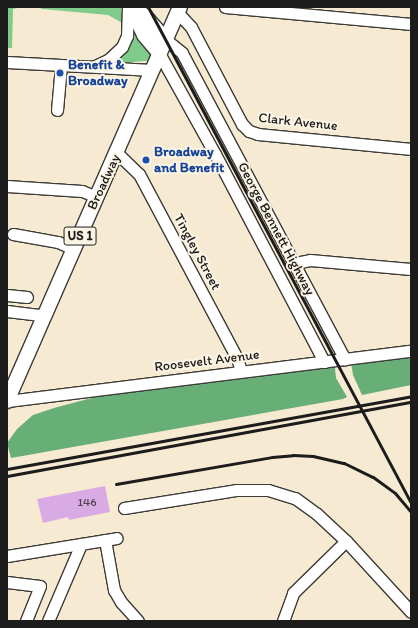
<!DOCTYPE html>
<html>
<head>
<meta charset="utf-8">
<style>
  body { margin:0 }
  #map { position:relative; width:418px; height:628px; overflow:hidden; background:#f7ead2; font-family:Itim,sans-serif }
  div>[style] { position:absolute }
  .green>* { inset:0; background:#7fcb8a }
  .forest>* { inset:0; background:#67af76 }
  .building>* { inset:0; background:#d9abe5 }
  .roads { filter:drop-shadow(1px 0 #3d3b37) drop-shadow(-1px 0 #3d3b37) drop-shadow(0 1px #3d3b37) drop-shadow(0 -1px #3d3b37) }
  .minor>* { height:11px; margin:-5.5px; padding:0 5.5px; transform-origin:5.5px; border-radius:5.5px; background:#fff }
  .major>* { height:14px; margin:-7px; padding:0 7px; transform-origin:7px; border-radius:7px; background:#fff }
  .rail>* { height:3px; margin:-1.5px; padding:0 1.5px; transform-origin:1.5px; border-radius:1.5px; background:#1c1c1c }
  .dots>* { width:11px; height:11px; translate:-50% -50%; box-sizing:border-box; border:2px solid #fcf5e5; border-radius:50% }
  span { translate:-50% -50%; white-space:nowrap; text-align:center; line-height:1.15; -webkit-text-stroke:4px #fcf5e5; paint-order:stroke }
  .number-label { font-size:12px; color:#4b404e }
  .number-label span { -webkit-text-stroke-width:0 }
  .shield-label span { padding:1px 3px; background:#fcf5e5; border:1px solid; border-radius:3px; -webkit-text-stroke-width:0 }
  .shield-label { font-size:13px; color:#1c1c1c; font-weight:700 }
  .transit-label { font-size:14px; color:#164399; font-weight:700 }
  .left { translate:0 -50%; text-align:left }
  .street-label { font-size:14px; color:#1c1c1c }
  .frame { position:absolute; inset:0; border:8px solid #1c1c1c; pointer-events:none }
</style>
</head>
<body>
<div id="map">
  <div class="green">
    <div style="clip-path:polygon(7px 7px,23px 7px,13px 9px,12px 48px,7px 48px)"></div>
    <div style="clip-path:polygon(38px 7px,138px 7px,155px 60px,104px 65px,90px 62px,113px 53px,126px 25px,108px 15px,42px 9px)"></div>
  </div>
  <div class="forest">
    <div style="clip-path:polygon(411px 346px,411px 385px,362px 395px,353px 375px,350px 355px)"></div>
    <div style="clip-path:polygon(334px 359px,336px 378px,347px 397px,343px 399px,11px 458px,7px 443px,17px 429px,33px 415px,54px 408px,171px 377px)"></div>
  </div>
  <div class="building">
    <div style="clip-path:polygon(105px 486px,110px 512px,69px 520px,68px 517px,43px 523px,37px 499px)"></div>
  </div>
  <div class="roads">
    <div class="minor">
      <div style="left:225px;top:7px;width:187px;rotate:5.2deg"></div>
      <div style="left:178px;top:13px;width:19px;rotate:47deg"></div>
      <div style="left:191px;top:27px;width:110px;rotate:62.3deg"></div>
      <div style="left:242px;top:124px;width:10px;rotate:45deg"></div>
      <div style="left:249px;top:131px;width:9px;rotate:18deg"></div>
      <div style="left:258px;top:134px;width:154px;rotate:5.6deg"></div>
      <div style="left:165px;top:39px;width:22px;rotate:39deg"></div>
      <div style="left:182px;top:53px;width:347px;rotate:62deg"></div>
      <div style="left:159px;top:53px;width:115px;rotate:61deg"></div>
      <div style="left:215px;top:154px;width:235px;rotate:62.3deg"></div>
      <div style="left:7px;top:62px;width:145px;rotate:3.2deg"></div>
      <div style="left:95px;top:66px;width:14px;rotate:-25deg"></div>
      <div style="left:108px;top:60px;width:19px;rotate:-43deg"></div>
      <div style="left:122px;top:47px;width:12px;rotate:-66deg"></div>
      <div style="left:127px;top:36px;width:29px;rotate:-88deg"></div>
      <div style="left:57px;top:110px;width:45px;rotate:-84.9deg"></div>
      <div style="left:117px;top:153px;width:30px;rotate:44deg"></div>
      <div style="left:139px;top:174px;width:208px;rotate:62deg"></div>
      <div style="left:237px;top:358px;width:14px;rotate:73deg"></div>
      <div style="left:7px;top:186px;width:75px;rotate:3.8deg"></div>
      <div style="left:82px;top:191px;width:16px;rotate:22deg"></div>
      <div style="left:13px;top:234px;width:46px;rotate:10.1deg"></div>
      <div style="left:58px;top:242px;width:17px;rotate:24deg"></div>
      <div style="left:295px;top:263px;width:15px;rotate:-11deg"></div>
      <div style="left:310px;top:260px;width:101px;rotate:5.1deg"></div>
      <div style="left:7px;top:295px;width:20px;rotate:6deg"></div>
      <div style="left:7px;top:311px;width:38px;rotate:7deg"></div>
      <div style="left:7px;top:401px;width:407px;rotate:-7.1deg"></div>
      <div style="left:124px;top:508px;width:113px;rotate:-9.1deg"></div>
      <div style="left:236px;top:490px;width:32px"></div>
      <div style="left:268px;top:490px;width:28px;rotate:17deg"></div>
      <div style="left:295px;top:498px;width:27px;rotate:36deg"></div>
      <div style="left:317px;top:514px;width:40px;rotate:43deg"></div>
      <div style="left:346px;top:541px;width:96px;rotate:47.5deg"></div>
      <div style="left:105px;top:540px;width:51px;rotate:79.8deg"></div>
      <div style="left:114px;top:590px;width:14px;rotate:60deg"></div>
      <div style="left:121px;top:602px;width:25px;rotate:48deg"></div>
      <div style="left:7px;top:556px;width:111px;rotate:-9.3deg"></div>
      <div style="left:7px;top:582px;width:33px;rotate:7deg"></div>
      <div style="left:40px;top:586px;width:38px;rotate:112deg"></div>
      <div style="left:48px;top:621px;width:84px;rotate:-66.8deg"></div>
      <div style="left:283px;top:621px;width:30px;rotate:-70deg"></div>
      <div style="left:293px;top:593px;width:74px;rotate:-44.5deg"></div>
    </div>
    <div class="major">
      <div style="left:131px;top:7px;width:31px;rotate:65deg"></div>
      <div style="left:144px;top:35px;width:23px;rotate:50deg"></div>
      <div style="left:133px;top:7px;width:15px;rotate:37deg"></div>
      <div style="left:145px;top:16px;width:30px;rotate:49deg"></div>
      <div style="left:7px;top:401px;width:430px;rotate:-66.3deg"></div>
    </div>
  </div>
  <div class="rail">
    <div style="left:148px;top:7px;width:561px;rotate:62.07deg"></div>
    <div style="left:7px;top:469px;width:411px;rotate:-10.2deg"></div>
    <div style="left:7px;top:476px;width:411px;rotate:-10.4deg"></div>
    <div style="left:116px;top:484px;width:158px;rotate:-9.8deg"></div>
    <div style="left:272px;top:457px;width:21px;rotate:-5deg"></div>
    <div style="left:293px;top:455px;width:20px;rotate:3deg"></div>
    <div style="left:313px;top:456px;width:32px;rotate:13deg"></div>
    <div style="left:344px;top:463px;width:32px;rotate:26deg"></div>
    <div style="left:373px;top:477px;width:27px;rotate:36deg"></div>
    <div style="left:395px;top:493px;width:25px;rotate:50deg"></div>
  </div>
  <div class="dots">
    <div style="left:60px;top:73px;background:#1a4fb4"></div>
    <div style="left:146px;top:160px;background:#1a4fb4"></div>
  </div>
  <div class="number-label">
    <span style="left:87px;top:503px">146</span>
  </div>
  <div class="shield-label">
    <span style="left:80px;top:236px">US 1</span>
  </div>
  <div class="transit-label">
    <span class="left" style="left:68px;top:73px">Benefit &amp;<br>Broadway</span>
    <span class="left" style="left:154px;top:160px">Broadway<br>and Benefit</span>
  </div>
  <div class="street-label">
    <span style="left:298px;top:122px;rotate:6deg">Clark Avenue</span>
    <span style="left:104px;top:182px;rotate:-65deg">Broadway</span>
    <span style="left:276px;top:229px;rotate:62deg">George Bennett Highway</span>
    <span style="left:197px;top:252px;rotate:62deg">Tingley Street</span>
    <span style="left:207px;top:361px;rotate:-7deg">Roosevelt Avenue</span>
  </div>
  <div class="frame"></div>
</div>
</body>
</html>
